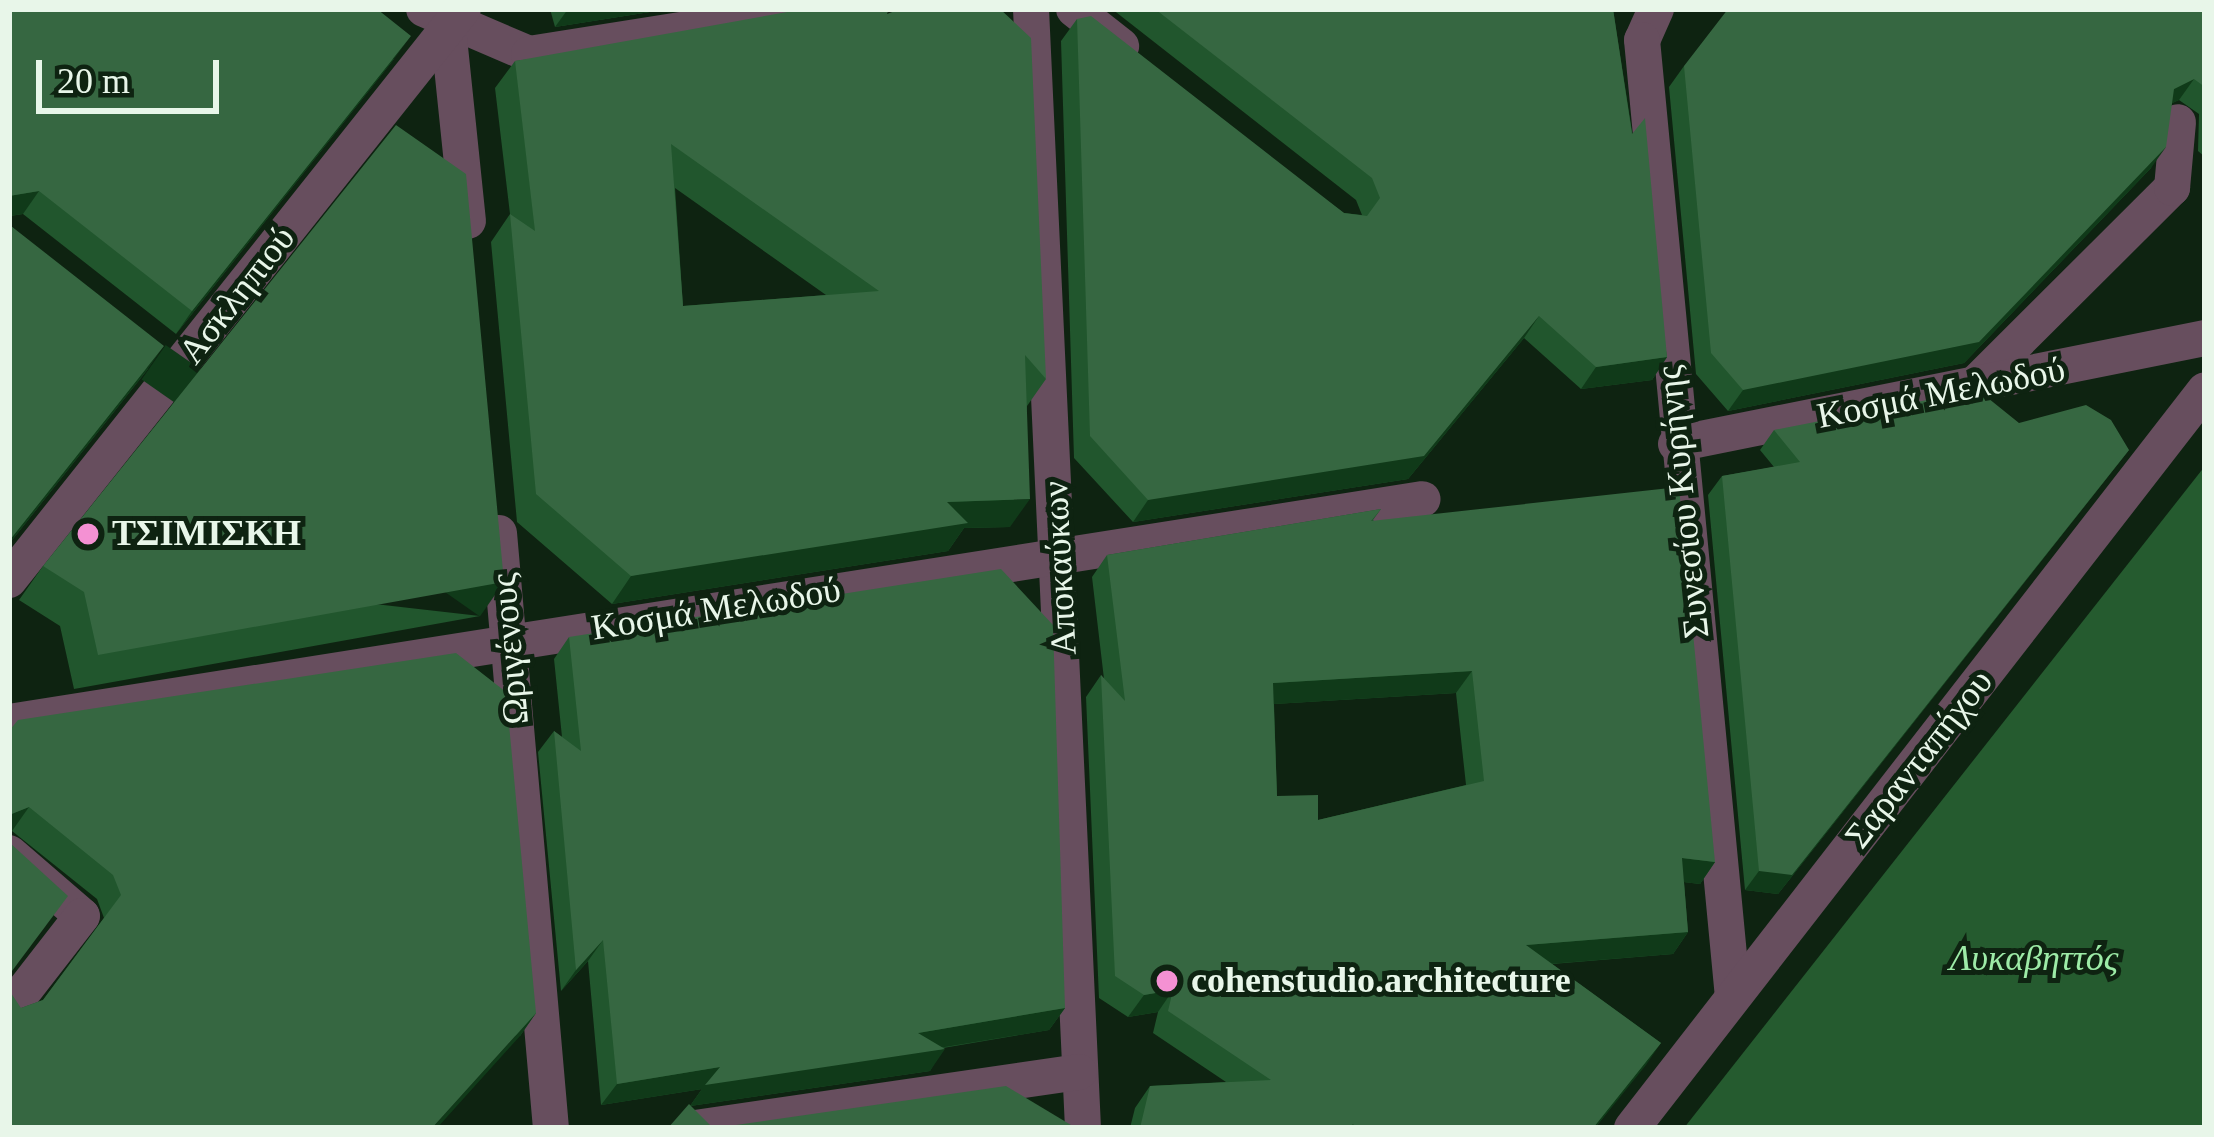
<!DOCTYPE html>
<html>
<head>
<meta charset="utf-8">
<style>
  body { margin:0 }
  #map { position:relative; width:2214px; height:1137px; overflow:hidden; background:#0e2311; font-family:Georgia,serif }
  div>[style] { position:absolute }
  .forest>* { inset:0; background:#255b2f }
  .minor>* { height:36px; margin:-18px; padding:0 18px; transform-origin:18px; border-radius:18px; background:#674e5e }
  .tertiary>* { height:36px; margin:-18px; padding:0 18px; transform-origin:18px; border-radius:18px; background:#674e5e }
  .wall>* { inset:0; background:#21562d }
  .shaded-wall>* { inset:0; background:#103a19; transform-origin:0 0 }
  .building>* { inset:0; background:#366741 }
  .dots>* { width:33px; height:33px; translate:-50% -50%; box-sizing:border-box; border:6px solid #0e2311; border-radius:50% }
  span { translate:-50% -50%; white-space:nowrap; text-align:center; line-height:1.15; -webkit-text-stroke:10px #0e2311; paint-order:stroke }
  .street-label { font-size:36px; color:#e8f6e9 }
  .poi-label { font-size:36px; color:#e8f6e9; font-weight:700 }
  .left { translate:0 -50%; text-align:left }
  .park-label { font-size:36px; color:#9deba7; font-style:italic }
  .frame { position:absolute; inset:0; border:12px solid #e8f6e9; pointer-events:none }
  .scale { position:absolute; left:36px; top:60px; width:183px; height:54px; box-sizing:border-box; border:6px solid #e8f6e9; border-top:0; padding-left:15px; font-size:36px; line-height:42px; white-space:nowrap; color:#e8f6e9; -webkit-text-stroke:9px #0e2311; paint-order:stroke }
</style>
</head>
<body>
<div id="map">
  <div class="forest">
    <div style="clip-path:polygon(2205px 466px,2205px 1128px,1684px 1128px)"></div>
  </div>
  <div class="minor">
    <div style="left:424px;top:9px;width:114px;rotate:23.2deg"></div>
    <div style="left:529px;top:54px;width:287px;rotate:-9deg"></div>
    <div style="left:1031px;top:9px;width:1120px;rotate:87.34deg"></div>
    <div style="left:1074px;top:9px;width:60px;rotate:38.2deg"></div>
    <div style="left:1656px;top:9px;width:34px;rotate:114deg"></div>
    <div style="left:1642px;top:40px;width:961px;rotate:84.57deg"></div>
    <div style="left:448px;top:28px;width:194px;rotate:84.1deg"></div>
    <div style="left:1971px;top:388px;width:284px;rotate:-44.9deg"></div>
    <div style="left:2172px;top:188px;width:66px;rotate:-84.8deg"></div>
    <div style="left:1676px;top:444px;width:540px;rotate:-11.33deg"></div>
    <div style="left:499px;top:533px;width:597px;rotate:85.01deg"></div>
    <div style="left:9px;top:722px;width:1431px;rotate:-8.96deg"></div>
    <div style="left:9px;top:853px;width:96px;rotate:40.8deg"></div>
    <div style="left:82px;top:916px;width:119px;rotate:127.8deg"></div>
    <div style="left:695px;top:1128px;width:388px;rotate:-8.3deg"></div>
  </div>
  <div class="tertiary">
    <div style="left:9px;top:580px;width:729px;rotate:-51.51deg"></div>
    <div style="left:1632px;top:1128px;width:934px;rotate:-52.17deg"></div>
  </div>
  <div class="wall">
    <div style="clip-path:polygon(9px 9px,394px 59px,176px 334px,23px 214px,10px 216px,11px 226px,148px 369px,9px 544px)"></div>
    <div style="clip-path:polygon(550px 9px,669px 9px,555px 27px)"></div>
    <div style="clip-path:polygon(1112px 9px,1613px 9px,1667px 357px,1652px 380px,1581px 389px,1524px 338px,1408px 479px,1133px 522px,1074px 458px,1061px 41px,1077px 19px,1344px 213px,1362px 215px,1356px 200px)"></div>
    <div style="clip-path:polygon(2205px 9px,2205px 157px,2198px 151px,2199px 114px,2179px 100px,2172px 103px,2151px 168px,1964px 363px,1728px 411px,1696px 374px,1669px 87px,1684px 66px)"></div>
    <div style="clip-path:polygon(evenodd,887px 14px,1046px 379px,1027px 406px,1010px 527px,964px 528px,948px 551px,612px 604px,517px 522px,491px 242px,510px 214px,495px 88px,515px 61px,887px 14px,675px 188px,826px 295px,683px 306px,675px 188px)"></div>
    <div style="clip-path:polygon(2019px 423px,2129px 450px,1778px 894px,1745px 890px,1708px 495px,1722px 476px,1774px 467px,1760px 450px,1774px 430px)"></div>
    <div style="clip-path:polygon(evenodd,1381px 509px,1373px 520px,1715px 862px,1700px 884px,1684px 882px,1688px 932px,1673px 954px,1552px 964px,1661px 1043px,1595px 1128px,1130px 1128px,1135px 1108px,1150px 1086px,1226px 1082px,1153px 1033px,1158px 1012px,1128px 1017px,1099px 998px,1086px 697px,1101px 675px,1104px 679px,1092px 577px,1107px 555px,1381px 509px,1456px 693px,1466px 785px,1318px 820px,1277px 796px,1274px 704px,1456px 693px)"></div>
    <div style="clip-path:polygon(43px 566px,480px 616px,74px 689px,60px 626px,19px 600px)"></div>
    <div style="clip-path:polygon(569px 637px,1065px 1008px,1049px 1030px,943px 1048px,930px 1071px,690px 1106px,702px 1089px,601px 1105px,588px 961px,561px 991px,538px 752px,554px 731px,562px 737px,554px 659px)"></div>
    <div style="clip-path:polygon(9px 731px,536px 1013px,520px 1036px,21px 1008px,43px 1000px,104px 918px,97px 899px,12px 831px)"></div>
  </div>
  <div class="shaded-wall">
    <div style="clip-path:polygon(568px 9px,669px 9px,555px 27px)"></div>
    <div style="clip-path:polygon(411px 36px,394px 59px,176px 334px,192px 311px)"></div>
    <div style="clip-path:polygon(2194px 79px,2179px 100px,2159px 110px,2174px 89px)"></div>
    <div style="clip-path:polygon(2166px 147px,2151px 168px,1964px 363px,1728px 411px,1743px 390px)"></div>
    <div style="clip-path:polygon(39px 191px,23px 214px,9px 216px,9px 196px)"></div>
    <div style="clip-path:polygon(1539px 316px,1524px 338px,1408px 479px,1133px 522px,1148px 500px)"></div>
    <div style="clip-path:polygon(164px 346px,148px 369px,9px 544px,9px 541px)"></div>
    <div style="clip-path:polygon(1667px 357px,1652px 380px,1581px 389px,1596px 367px)"></div>
    <div style="clip-path:polygon(2129px 450px,1778px 894px,1745px 890px,1759px 871px)"></div>
    <div style="clip-path:polygon(1030px 499px,1010px 527px,964px 528px,948px 551px,612px 604px,631px 576px,947px 502px)"></div>
    <div style="left:504px;top:582px;width:42px;height:413px;rotate:125deg"></div>
    <div style="clip-path:polygon(1472px 671px,1456px 693px,1258px 705px,1273px 683px)"></div>
    <div style="clip-path:polygon(29px 807px,12px 831px,9px 832px,9px 815px)"></div>
    <div style="clip-path:polygon(1682px 858px,1715px 862px,1700px 884px,1666px 880px)"></div>
    <div style="clip-path:polygon(1688px 932px,1673px 954px,1510px 967px,1526px 945px)"></div>
    <div style="clip-path:polygon(603px 940px,588px 961px,561px 991px,576px 970px)"></div>
    <div style="clip-path:polygon(1173px 990px,1158px 1012px,1128px 1017px,1144px 995px)"></div>
    <div style="clip-path:polygon(1065px 1008px,1049px 1030px,902px 1054px,918px 1033px)"></div>
    <div style="clip-path:polygon(536px 1013px,520px 1036px,437px 1128px,432px 1128px)"></div>
    <div style="clip-path:polygon(1661px 1043px,1646px 1065px,1595px 1128px,1593px 1128px)"></div>
    <div style="clip-path:polygon(945px 1049px,930px 1071px,690px 1106px,702px 1089px,601px 1105px,617px 1084px,720px 1067px)"></div>
  </div>
  <div class="building">
    <div style="clip-path:polygon(9px 9px,377px 9px,411px 36px,192px 311px,39px 191px,9px 196px)"></div>
    <div style="clip-path:polygon(evenodd,804px 9px,889px 9px,887px 14px,900px 9px,1000px 9px,1031px 38px,1046px 379px,1025px 355px,1030px 499px,947px 502px,968px 523px,631px 576px,536px 494px,510px 214px,535px 231px,515px 61px,804px 9px,671px 144px,879px 291px,683px 306px,671px 144px)"></div>
    <div style="clip-path:polygon(1155px 9px,1613px 9px,1632px 134px,1645px 118px,1667px 357px,1596px 367px,1539px 316px,1424px 456px,1148px 500px,1090px 436px,1077px 19px,1091px 16px,1344px 213px,1367px 216px,1380px 198px,1372px 178px)"></div>
    <div style="clip-path:polygon(1728px 9px,2205px 9px,2205px 87px,2194px 79px,2174px 89px,2166px 147px,1979px 342px,1743px 390px,1711px 353px,1684px 66px)"></div>
    <div style="clip-path:polygon(396px 125px,466px 174px,504px 582px,98px 655px,84px 592px,43px 566px)"></div>
    <div style="clip-path:polygon(9px 210px,11px 226px,164px 346px,9px 541px)"></div>
    <div style="clip-path:polygon(1978px 390px,2019px 423px,2086px 405px,2111px 420px,2129px 450px,1792px 875px,1759px 871px,1722px 476px,1800px 462px,1774px 430px)"></div>
    <div style="clip-path:polygon(evenodd,1679px 487px,1715px 862px,1682px 858px,1688px 932px,1526px 945px,1661px 1043px,1593px 1128px,1357px 1128px,1353px 1124px,1348px 1128px,1140px 1128px,1150px 1086px,1271px 1080px,1168px 1011px,1173px 990px,1144px 995px,1115px 976px,1101px 675px,1125px 701px,1107px 555px,1381px 509px,1371px 521px,1679px 487px,1472px 671px,1484px 781px,1318px 820px,1318px 795px,1277px 796px,1273px 683px,1472px 671px)"></div>
    <div style="clip-path:polygon(1001px 569px,1053px 625px,1065px 1008px,918px 1033px,945px 1049px,705px 1085px,720px 1067px,617px 1084px,603px 940px,576px 970px,554px 731px,581px 751px,569px 637px)"></div>
    <div style="clip-path:polygon(456px 653px,506px 692px,536px 1013px,432px 1128px,9px 1128px,9px 990px,21px 1008px,43px 1000px,121px 895px,113px 875px,29px 807px,9px 815px,9px 731px,18px 720px)"></div>
    <div style="clip-path:polygon(9px 842px,68px 896px,9px 975px)"></div>
    <div style="clip-path:polygon(1006px 1086px,1076px 1128px,715px 1128px)"></div>
    <div style="clip-path:polygon(689px 1104px,713px 1128px,668px 1128px)"></div>
  </div>
  <div class="dots">
    <div style="left:88px;top:534px;background:#f491d3"></div>
    <div style="left:1167px;top:981px;background:#f491d3"></div>
  </div>
  <div class="street-label">
    <span style="left:237px;top:295px;rotate:-52deg">Ασκληπιού</span>
    <span style="left:1941px;top:393px;rotate:-11deg">Κοσμά Μελωδού</span>
    <span style="left:1683px;top:502px;rotate:-96deg">Συνεσίου Κυρήνης</span>
    <span style="left:1060px;top:568px;rotate:-93deg">Αποκαύκων</span>
    <span style="left:716px;top:609px;rotate:-9deg">Κοσμά Μελωδού</span>
    <span style="left:510px;top:649px;rotate:-95deg">Ωριγένους</span>
    <span style="left:1919px;top:759px;rotate:-52deg">Σαρανταπήχου</span>
  </div>
  <div class="poi-label">
    <span class="left" style="left:112px;top:534px">ΤΣΙΜΙΣΚΗ</span>
    <span class="left" style="left:1191px;top:981px">cohenstudio.architecture</span>
  </div>
  <div class="park-label">
    <span style="left:2034px;top:959px">Λυκαβηττός</span>
  </div>
  <div class="frame"></div>
  <div class="scale">20 m</div>
</div>
</body>
</html>
